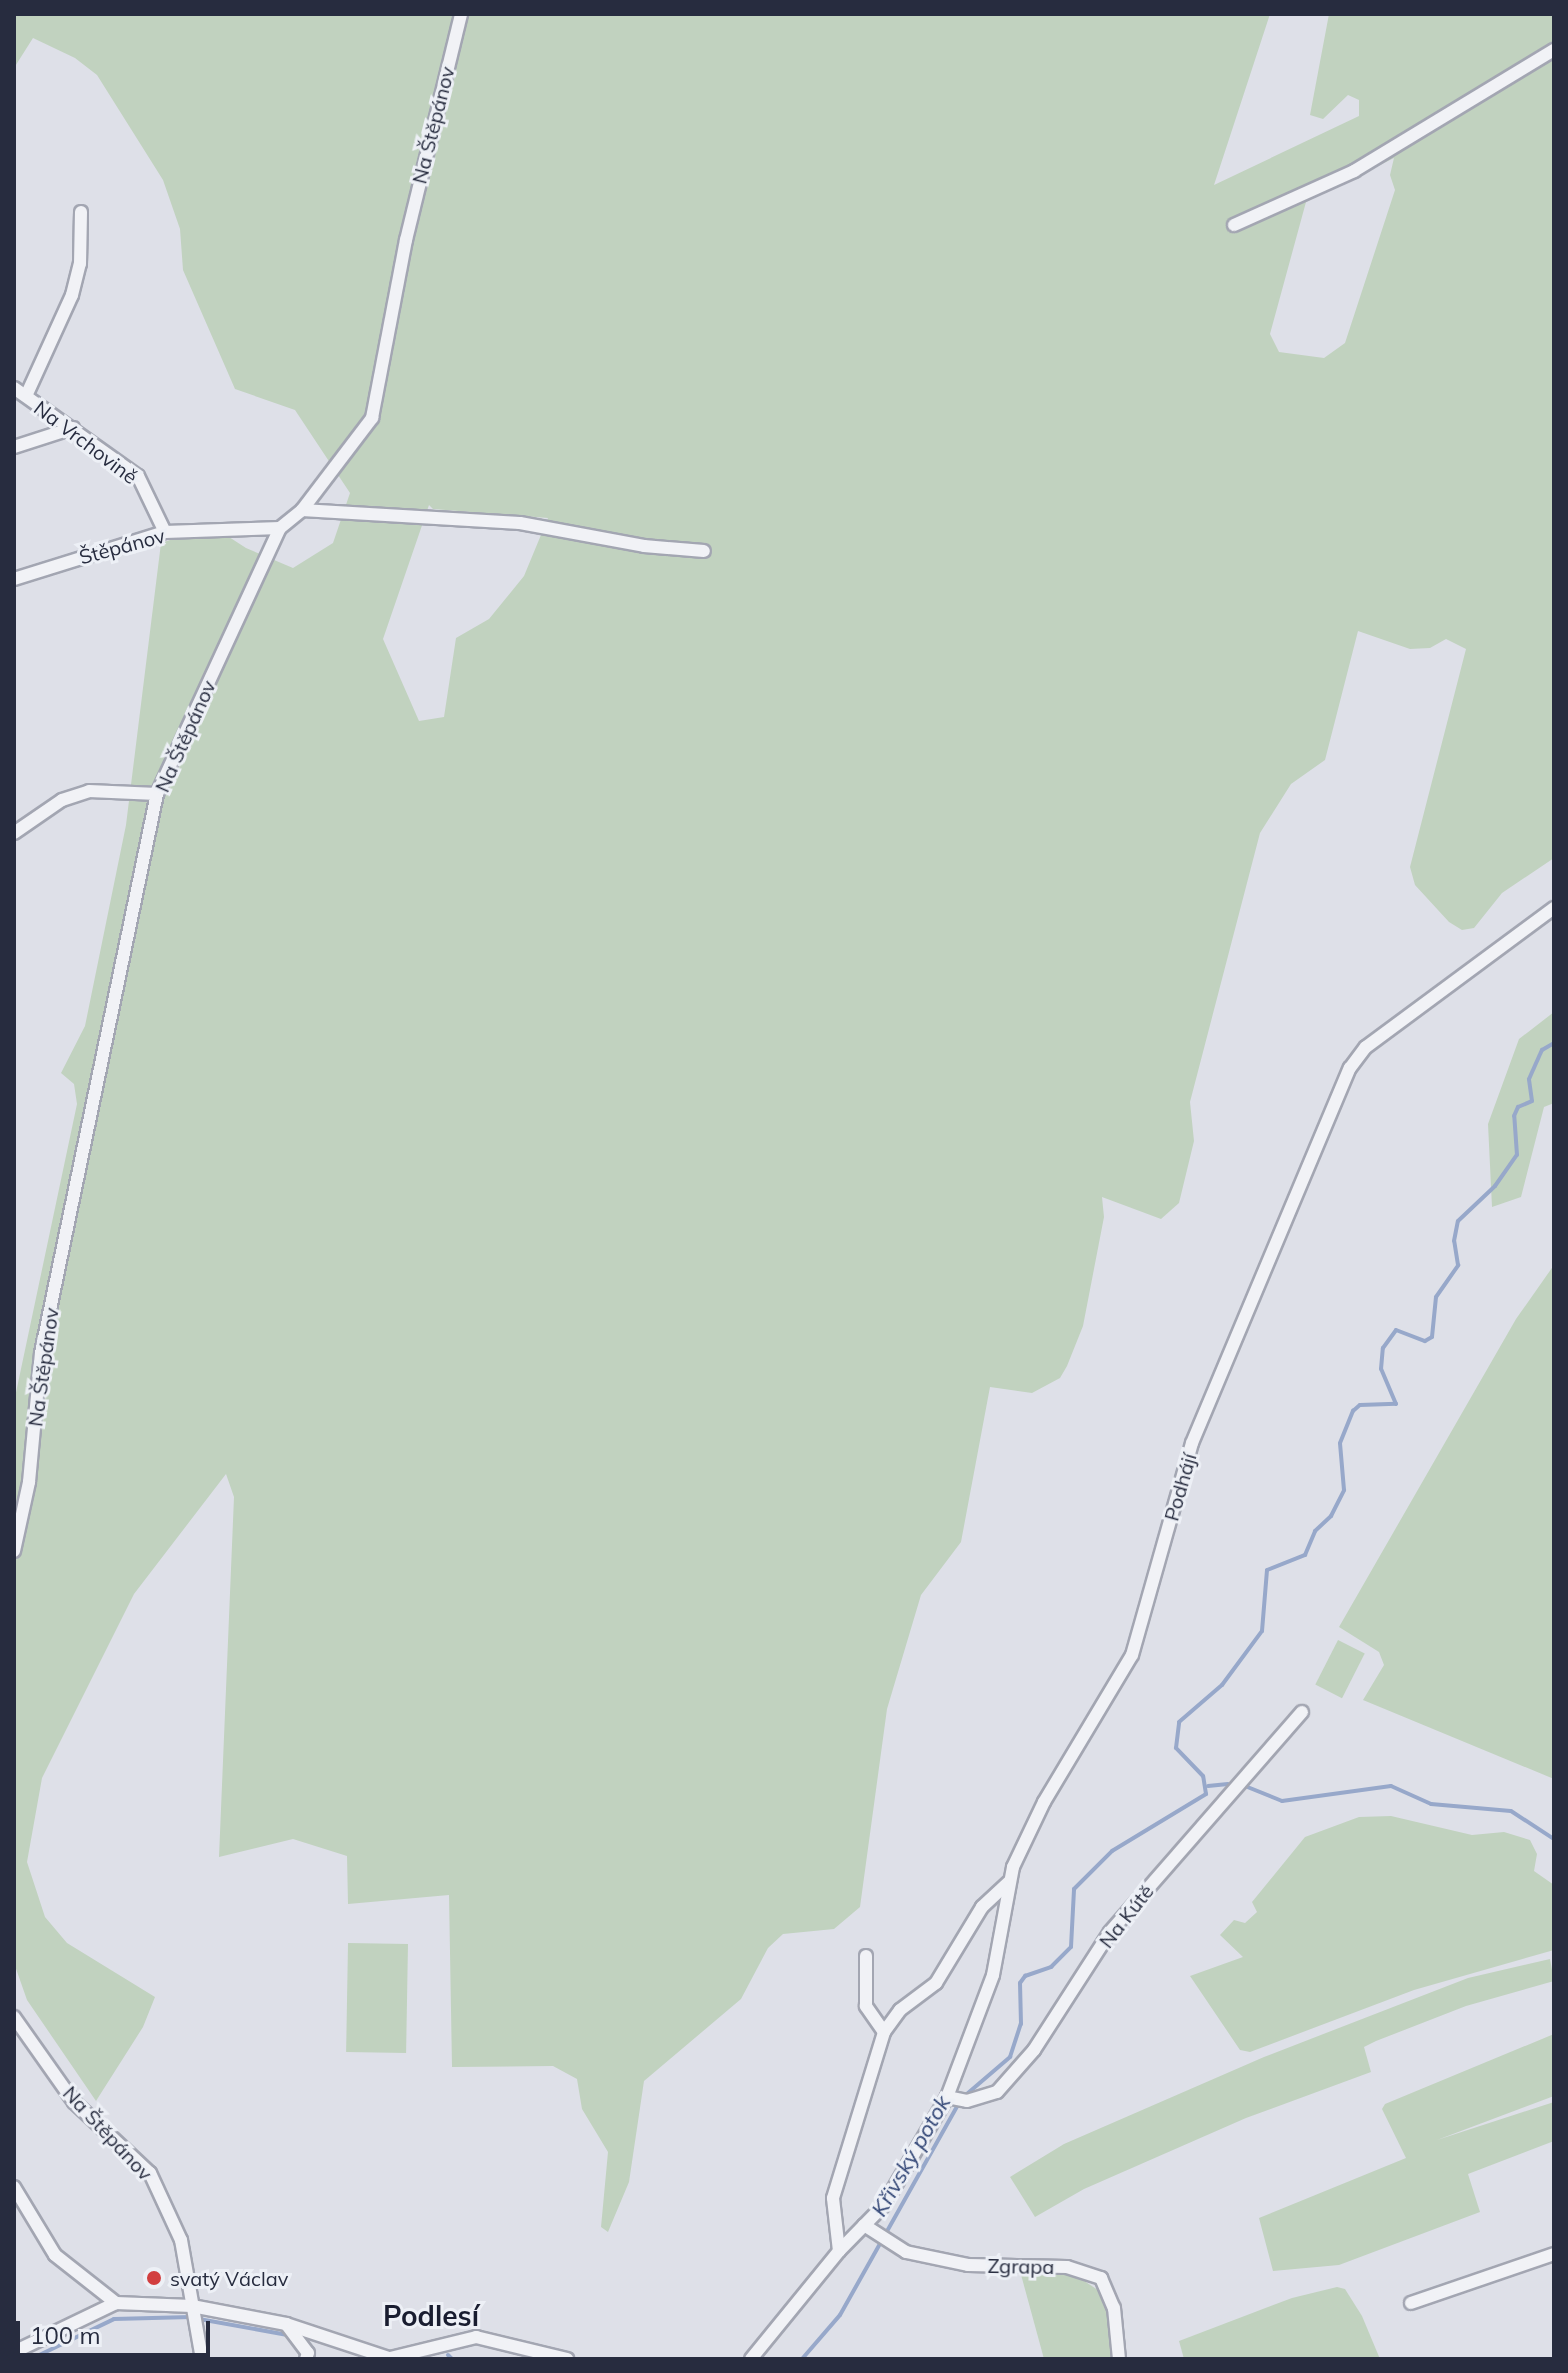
<!DOCTYPE html>
<html>
<head>
<meta charset="utf-8">
<style>
  body { margin:0 }
  #map { position:relative; width:1568px; height:2373px; overflow:hidden; background:#dee0e8; font-family:Mulish,sans-serif }
  div>[style] { position:absolute }
  .green>* { inset:0; background:#c1d2bf; transform-origin:0 0 }
  .stream>* { height:4px; margin:-2px; padding:0 2px; transform-origin:2px; border-radius:2px; background:#97a8ca }
  .roads { filter:drop-shadow(2px 0 #a3a6b2) drop-shadow(-2px 0 #a3a6b2) drop-shadow(0 2px #a3a6b2) drop-shadow(0 -2px #a3a6b2) }
  .minor>* { height:12px; margin:-6px; padding:0 6px; transform-origin:6px; border-radius:6px; background:#f1f2f6 }
  .dots>* { width:22px; height:22px; translate:-50% -50%; box-sizing:border-box; border:4px solid #edf0f6; border-radius:50% }
  span { translate:-50% -50%; white-space:nowrap; text-align:center; line-height:1.15; -webkit-text-stroke:6px #edf0f6; paint-order:stroke }
  .street-label { font-size:20px; color:#272c3f }
  .poi-label { font-size:20px; color:#272c3f }
  .left { translate:0 -50%; text-align:left }
  .water-label { font-size:22px; color:#304474; font-style:italic }
  .district-label { font-size:28px; color:#191d30; font-weight:700 }
  .frame { position:absolute; inset:0; border:16px solid #272c3f; pointer-events:none }
  .scale { position:absolute; left:16px; top:2321px; width:194px; height:36px; box-sizing:border-box; border:4px solid #272c3f; border-top:0; padding-left:10px; font-size:24px; line-height:28px; white-space:nowrap; color:#272c3f; -webkit-text-stroke:6px #edf0f6; paint-order:stroke }
</style>
</head>
<body>
<div id="map">
  <div class="green">
    <div style="clip-path:polygon(evenodd,14px 14px,1270px 14px,1214px 185px,1359px 116px,1359px 100px,1348px 95px,1323px 119px,1310px 115px,1329px 14px,1554px 14px,1554px 858px,1502px 893px,1474px 928px,1462px 930px,1449px 922px,1415px 885px,1410px 867px,1466px 649px,1446px 639px,1430px 648px,1410px 649px,1358px 631px,1325px 760px,1291px 784px,1260px 833px,1190px 1102px,1194px 1141px,1179px 1203px,1161px 1219px,1102px 1197px,1104px 1217px,1083px 1326px,1067px 1366px,1060px 1378px,1032px 1393px,990px 1387px,961px 1542px,921px 1595px,887px 1709px,860px 1907px,834px 1929px,783px 1934px,768px 1948px,741px 1999px,644px 2081px,629px 2182px,608px 2232px,601px 2227px,608px 2152px,582px 2109px,577px 2079px,553px 2066px,452px 2067px,449px 1895px,348px 1904px,347px 1856px,293px 1839px,219px 1857px,234px 1497px,226px 1474px,134px 1594px,42px 1778px,27px 1862px,45px 1917px,67px 1943px,155px 1997px,143px 2027px,96px 2101px,27px 2000px,14px 1963px,14px 1402px,77px 1104px,74px 1084px,61px 1073px,85px 1026px,126px 825px,161px 543px,212px 526px,246px 548px,293px 568px,333px 543px,350px 493px,295px 410px,235px 389px,183px 270px,180px 229px,163px 180px,97px 75px,75px 58px,33px 38px,14px 68px,14px 14px,1394px 158px,1390px 175px,1395px 190px,1345px 343px,1324px 358px,1279px 352px,1270px 334px,1306px 202px,1394px 158px,14px 14px,429px 505px,433px 509px,548px 518px,524px 576px,489px 619px,456px 638px,444px 717px,419px 721px,383px 639px,429px 505px)"></div>
    <div style="clip-path:polygon(1554px 1012px,1554px 1103px,1544px 1107px,1521px 1197px,1492px 1207px,1488px 1124px,1519px 1039px)"></div>
    <div style="clip-path:polygon(1554px 1265px,1554px 1779px,1363px 1700px,1384px 1665px,1379px 1652px,1339px 1627px,1516px 1319px)"></div>
    <div style="left:1338px;top:1640px;width:30px;height:50px;rotate:27deg"></div>
    <div style="clip-path:polygon(1391px 1816px,1472px 1835px,1504px 1832px,1530px 1840px,1537px 1854px,1534px 1871px,1554px 1885px,1554px 1950px,1414px 1990px,1250px 2052px,1240px 2050px,1190px 1976px,1243px 1957px,1220px 1935px,1234px 1920px,1245px 1923px,1257px 1912px,1252px 1902px,1305px 1837px,1359px 1817px)"></div>
    <div style="left:408px;top:1944px;width:109px;height:60px;rotate:91deg"></div>
    <div style="clip-path:polygon(1550px 1959px,1554px 1981px,1466px 2006px,1376px 2041px,1364px 2047px,1371px 2072px,1246px 2118px,1084px 2189px,1035px 2217px,1010px 2177px,1064px 2144px,1264px 2057px,1468px 1978px)"></div>
    <div style="clip-path:polygon(1554px 2034px,1554px 2096px,1437px 2140px,1554px 2102px,1554px 2141px,1468px 2174px,1480px 2212px,1339px 2265px,1273px 2271px,1259px 2218px,1406px 2158px,1382px 2109px,1385px 2104px)"></div>
    <div style="clip-path:polygon(1020px 2271px,1069px 2271px,1104px 2294px,1126px 2359px,1044px 2359px)"></div>
    <div style="clip-path:polygon(1337px 2287px,1345px 2289px,1362px 2316px,1380px 2359px,1184px 2359px,1179px 2341px,1292px 2298px)"></div>
  </div>
  <div class="stream">
    <div style="left:1208px;top:1786px;width:20px;rotate:-6deg"></div>
    <div style="left:1245px;top:1786px;width:40px;rotate:22deg"></div>
    <div style="left:1282px;top:1801px;width:110px;rotate:-7.8deg"></div>
    <div style="left:1391px;top:1786px;width:44px;rotate:24.2deg"></div>
    <div style="left:1431px;top:1804px;width:80px;rotate:5deg"></div>
    <div style="left:1511px;top:1811px;width:51px;rotate:33.1deg"></div>
    <div style="left:199px;top:2319px;width:90px;rotate:10.2deg"></div>
    <div style="left:448px;top:2355px;width:6px;rotate:45deg"></div>
    <div style="left:31px;top:2359px;width:92px;rotate:-25.7deg"></div>
    <div style="left:114px;top:2319px;width:77px;rotate:-1.5deg"></div>
    <div style="left:802px;top:2359px;width:58px;rotate:-49.2deg"></div>
    <div style="left:840px;top:2315px;width:248px;rotate:-60.7deg"></div>
    <div style="left:961px;top:2099px;width:65px;rotate:-40.6deg"></div>
    <div style="left:1010px;top:2057px;width:35px;rotate:-72deg"></div>
    <div style="left:1021px;top:2024px;width:41px;rotate:-91.4deg"></div>
    <div style="left:1020px;top:1983px;width:9px;rotate:-54deg"></div>
    <div style="left:1025px;top:1976px;width:28px;rotate:-19deg"></div>
    <div style="left:1051px;top:1967px;width:28px;rotate:-45deg"></div>
    <div style="left:1071px;top:1947px;width:58px;rotate:-87deg"></div>
    <div style="left:1074px;top:1889px;width:54px;rotate:-45deg"></div>
    <div style="left:1112px;top:1851px;width:110px;rotate:-31.2deg"></div>
    <div style="left:1206px;top:1794px;width:18px;rotate:-99deg"></div>
    <div style="left:1203px;top:1776px;width:39px;rotate:-134deg"></div>
    <div style="left:1176px;top:1748px;width:26px;rotate:-83deg"></div>
    <div style="left:1179px;top:1722px;width:57px;rotate:-40.7deg"></div>
    <div style="left:1222px;top:1685px;width:67px;rotate:-53.5deg"></div>
    <div style="left:1262px;top:1631px;width:61px;rotate:-85.3deg"></div>
    <div style="left:1267px;top:1570px;width:41px;rotate:-21.5deg"></div>
    <div style="left:1305px;top:1555px;width:26px;rotate:-67deg"></div>
    <div style="left:1315px;top:1531px;width:22px;rotate:-43deg"></div>
    <div style="left:1331px;top:1516px;width:29px;rotate:-63deg"></div>
    <div style="left:1344px;top:1490px;width:47px;rotate:-94.9deg"></div>
    <div style="left:1340px;top:1443px;width:35px;rotate:-68deg"></div>
    <div style="left:1353px;top:1411px;width:9px;rotate:-41deg"></div>
    <div style="left:1360px;top:1405px;width:36px;rotate:-2deg"></div>
    <div style="left:1396px;top:1404px;width:38px;rotate:-113deg"></div>
    <div style="left:1381px;top:1369px;width:21px;rotate:-85deg"></div>
    <div style="left:1383px;top:1348px;width:22px;rotate:-54deg"></div>
    <div style="left:1396px;top:1330px;width:31px;rotate:21deg"></div>
    <div style="left:1425px;top:1341px;width:8px;rotate:-30deg"></div>
    <div style="left:1432px;top:1337px;width:40px;rotate:-84.3deg"></div>
    <div style="left:1436px;top:1297px;width:39px;rotate:-55deg"></div>
    <div style="left:1458px;top:1265px;width:24px;rotate:-99deg"></div>
    <div style="left:1454px;top:1241px;width:20px;rotate:-79deg"></div>
    <div style="left:1458px;top:1221px;width:51px;rotate:-43.4deg"></div>
    <div style="left:1495px;top:1186px;width:38px;rotate:-55deg"></div>
    <div style="left:1517px;top:1155px;width:39px;rotate:-94deg"></div>
    <div style="left:1514px;top:1116px;width:10px;rotate:-66deg"></div>
    <div style="left:1518px;top:1107px;width:15px;rotate:-23deg"></div>
    <div style="left:1532px;top:1101px;width:22px;rotate:-98deg"></div>
    <div style="left:1529px;top:1079px;width:32px;rotate:-66deg"></div>
    <div style="left:1542px;top:1050px;width:14px;rotate:-30deg"></div>
  </div>
  <div class="roads">
    <div class="minor">
      <div style="left:1234px;top:225px;width:132px;rotate:-24.2deg"></div>
      <div style="left:1354px;top:171px;width:234px;rotate:-31.2deg"></div>
      <div style="left:14px;top:388px;width:152px;rotate:35.4deg"></div>
      <div style="left:138px;top:476px;width:62px;rotate:64.3deg"></div>
      <div style="left:26px;top:396px;width:111px;rotate:-65.5deg"></div>
      <div style="left:72px;top:295px;width:32px;rotate:-76deg"></div>
      <div style="left:80px;top:264px;width:52px;rotate:-88.9deg"></div>
      <div style="left:14px;top:447px;width:62px;rotate:-17.9deg"></div>
      <div style="left:302px;top:510px;width:218px;rotate:3.4deg"></div>
      <div style="left:520px;top:523px;width:126px;rotate:10.5deg"></div>
      <div style="left:644px;top:546px;width:60px;rotate:4.8deg"></div>
      <div style="left:14px;top:579px;width:158px;rotate:-17.3deg"></div>
      <div style="left:165px;top:532px;width:115px;rotate:-2deg"></div>
      <div style="left:14px;top:833px;width:58px;rotate:-34.5deg"></div>
      <div style="left:62px;top:800px;width:28px;rotate:-18deg"></div>
      <div style="left:89px;top:791px;width:68px;rotate:2.5deg"></div>
      <div style="left:14px;top:1551px;width:71px;rotate:-77.7deg"></div>
      <div style="left:29px;top:1482px;width:130px;rotate:-84.7deg"></div>
      <div style="left:41px;top:1353px;width:571px;rotate:-78.28deg"></div>
      <div style="left:157px;top:794px;width:293px;rotate:-65.2deg"></div>
      <div style="left:280px;top:528px;width:28px;rotate:-39deg"></div>
      <div style="left:302px;top:510px;width:116px;rotate:-52.7deg"></div>
      <div style="left:372px;top:418px;width:181px;rotate:-79.2deg"></div>
      <div style="left:406px;top:240px;width:233px;rotate:-76.3deg"></div>
      <div style="left:14px;top:2017px;width:104px;rotate:54.8deg"></div>
      <div style="left:74px;top:2102px;width:104px;rotate:43.1deg"></div>
      <div style="left:150px;top:2173px;width:74px;rotate:65.2deg"></div>
      <div style="left:181px;top:2240px;width:121px;rotate:80deg"></div>
      <div style="left:884px;top:2032px;width:27px;rotate:-54deg"></div>
      <div style="left:900px;top:2010px;width:45px;rotate:-36.9deg"></div>
      <div style="left:936px;top:1983px;width:89px;rotate:-58.8deg"></div>
      <div style="left:982px;top:1907px;width:38px;rotate:-43deg"></div>
      <div style="left:947px;top:2097px;width:20px;rotate:11deg"></div>
      <div style="left:967px;top:2101px;width:31px;rotate:-17deg"></div>
      <div style="left:997px;top:2092px;width:56px;rotate:-48.6deg"></div>
      <div style="left:1034px;top:2050px;width:140px;rotate:-57.2deg"></div>
      <div style="left:1110px;top:1932px;width:292px;rotate:-48.9deg"></div>
      <div style="left:14px;top:2187px;width:79px;rotate:58.9deg"></div>
      <div style="left:55px;top:2255px;width:78px;rotate:38.2deg"></div>
      <div style="left:864px;top:2225px;width:50px;rotate:32.7deg"></div>
      <div style="left:906px;top:2252px;width:63px;rotate:11.8deg"></div>
      <div style="left:968px;top:2265px;width:99px;rotate:1.2deg"></div>
      <div style="left:1067px;top:2267px;width:36px;rotate:18deg"></div>
      <div style="left:1101px;top:2278px;width:33px;rotate:67deg"></div>
      <div style="left:1114px;top:2308px;width:51px;rotate:84.4deg"></div>
      <div style="left:839px;top:2251px;width:53px;rotate:-96.5deg"></div>
      <div style="left:833px;top:2198px;width:174px;rotate:-72.9deg"></div>
      <div style="left:884px;top:2032px;width:32px;rotate:-125deg"></div>
      <div style="left:866px;top:2006px;width:50px;rotate:-90deg"></div>
      <div style="left:1411px;top:2303px;width:151px;rotate:-18.9deg"></div>
      <div style="left:286px;top:2324px;width:36px;rotate:53deg"></div>
      <div style="left:308px;top:2353px;width:6px;rotate:108deg"></div>
      <div style="left:14px;top:2352px;width:113px;rotate:-25.7deg"></div>
      <div style="left:116px;top:2303px;width:76px;rotate:2.3deg"></div>
      <div style="left:192px;top:2306px;width:96px;rotate:10.8deg"></div>
      <div style="left:286px;top:2324px;width:108px;rotate:18.3deg"></div>
      <div style="left:386px;top:2359px;width:93px;rotate:-13.7deg"></div>
      <div style="left:476px;top:2337px;width:94px;rotate:13.6deg"></div>
      <div style="left:751px;top:2359px;width:139px;rotate:-50.8deg"></div>
      <div style="left:839px;top:2251px;width:64px;rotate:-45.6deg"></div>
      <div style="left:884px;top:2205px;width:125px;rotate:-59.7deg"></div>
      <div style="left:947px;top:2097px;width:130px;rotate:-69.3deg"></div>
      <div style="left:993px;top:1975px;width:110px;rotate:-79.5deg"></div>
      <div style="left:1013px;top:1867px;width:72px;rotate:-64.5deg"></div>
      <div style="left:1044px;top:1802px;width:171px;rotate:-59.1deg"></div>
      <div style="left:1132px;top:1655px;width:220px;rotate:-74.2deg"></div>
      <div style="left:1192px;top:1443px;width:407px;rotate:-67.2deg"></div>
      <div style="left:1350px;top:1068px;width:26px;rotate:-53deg"></div>
      <div style="left:1366px;top:1047px;width:234px;rotate:-36.5deg"></div>
    </div>
  </div>
  <div class="dots">
    <div style="left:154px;top:2278px;background:#d23e3f"></div>
  </div>
  <div class="street-label">
    <span style="left:433px;top:125px;rotate:-76deg">Na Štěpánov</span>
    <span style="left:86px;top:442px;rotate:37deg">Na Vrchovině</span>
    <span style="left:122px;top:546px;rotate:-15deg">Štěpánov</span>
    <span style="left:185px;top:736px;rotate:-66deg">Na Štěpánov</span>
    <span style="left:43px;top:1367px;rotate:-82deg">Na Štěpánov</span>
    <span style="left:1180px;top:1487px;rotate:-74deg">Podhájí</span>
    <span style="left:1126px;top:1916px;rotate:-52deg">Na Kútě</span>
    <span style="left:108px;top:2133px;rotate:47deg">Na Štěpánov</span>
    <span style="left:1021px;top:2266px;rotate:1deg">Zgrapa</span>
  </div>
  <div class="poi-label">
    <span class="left" style="left:170px;top:2278px">svatý Václav</span>
  </div>
  <div class="water-label">
    <span style="left:911px;top:2156px;rotate:-60deg">Křivský potok</span>
  </div>
  <div class="district-label">
    <span style="left:431px;top:2316px">Podlesí</span>
  </div>
  <div class="frame"></div>
  <div class="scale">100 m</div>
</div>
</body>
</html>
